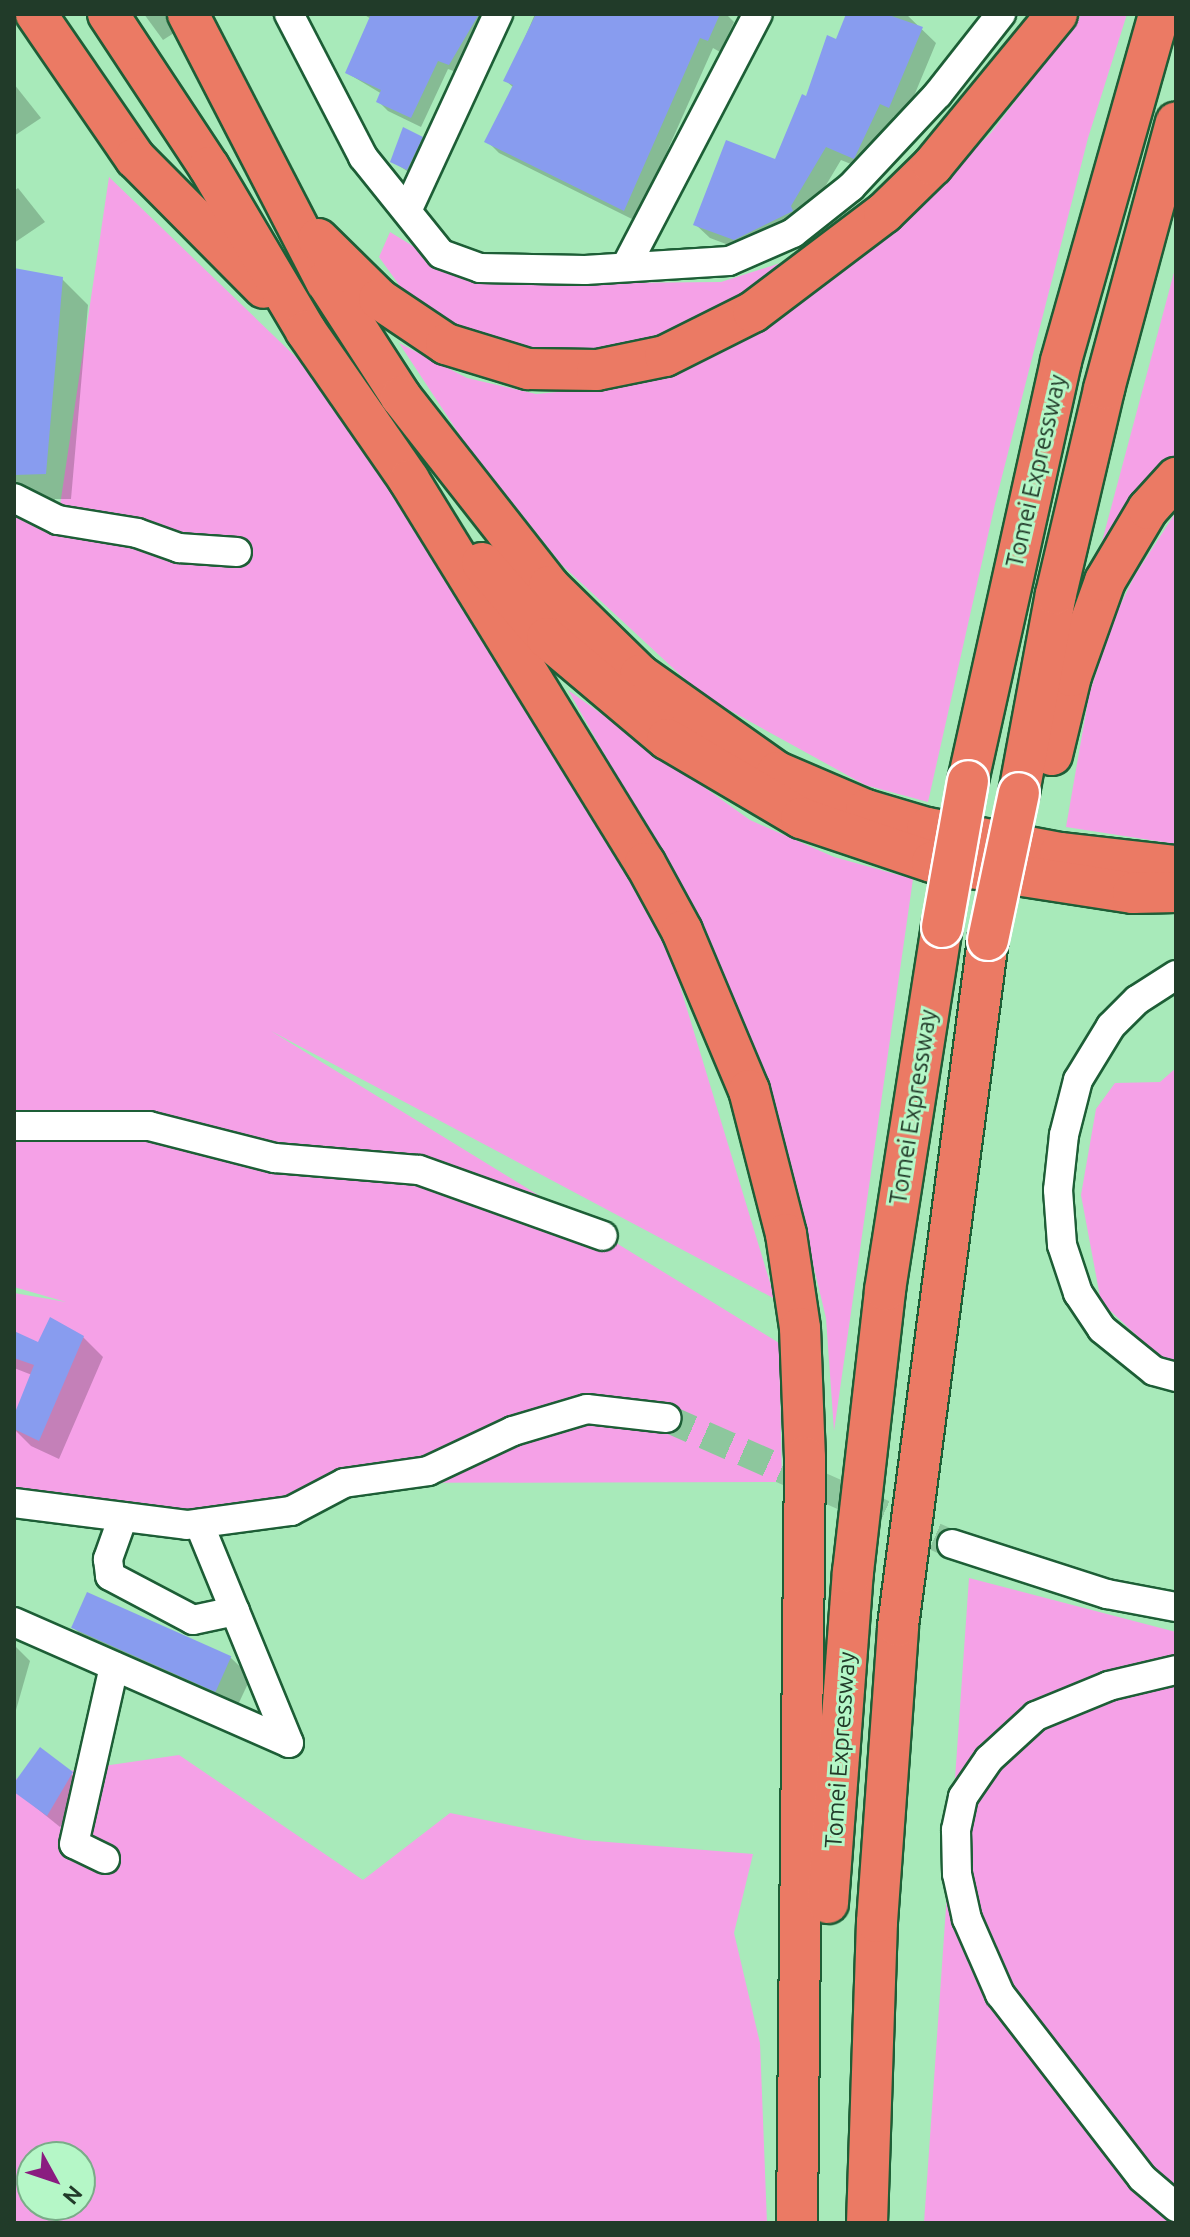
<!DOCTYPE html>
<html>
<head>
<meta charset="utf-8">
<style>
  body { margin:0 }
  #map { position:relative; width:1190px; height:2237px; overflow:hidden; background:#a8eaba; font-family:Ubuntu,sans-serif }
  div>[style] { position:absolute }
  .green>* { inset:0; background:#f5a1e7 }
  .shadow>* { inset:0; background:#0003 }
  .building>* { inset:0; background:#889cef; transform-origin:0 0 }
  .minor-tunnel>* { height:28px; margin-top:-14px; transform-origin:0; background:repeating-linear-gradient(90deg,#8dc79d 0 28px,transparent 0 42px) }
  .roads { filter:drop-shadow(2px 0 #1d5e36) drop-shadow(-2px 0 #1d5e36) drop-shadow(0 2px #1d5e36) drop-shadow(0 -2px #1d5e36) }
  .minor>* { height:28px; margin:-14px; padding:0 14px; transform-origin:14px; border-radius:14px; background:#fff }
  .highway>* { height:40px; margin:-20px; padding:0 20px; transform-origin:20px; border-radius:20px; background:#eb7a64 }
  .bridges { filter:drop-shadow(2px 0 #fff) drop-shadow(-2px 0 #fff) drop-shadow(0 2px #fff) drop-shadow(0 -2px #fff) }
  .highway-bridge>* { height:40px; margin:-20px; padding:0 20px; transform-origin:20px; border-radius:20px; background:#eb7a64 }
  span { translate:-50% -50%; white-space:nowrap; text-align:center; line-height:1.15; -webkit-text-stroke:6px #b5f7c7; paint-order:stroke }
  .street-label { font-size:24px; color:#213b29 }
  .frame { position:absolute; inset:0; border:16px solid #213b29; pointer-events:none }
  .north { position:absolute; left:16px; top:2141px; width:80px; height:80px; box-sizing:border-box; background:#b5f7c7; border:2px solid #7aac88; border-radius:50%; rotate:130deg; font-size:22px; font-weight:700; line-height:32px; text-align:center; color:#213b29 }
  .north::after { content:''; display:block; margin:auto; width:28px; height:36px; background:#8a1c80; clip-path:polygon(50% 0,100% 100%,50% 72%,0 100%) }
</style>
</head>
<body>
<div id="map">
  <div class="green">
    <div style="clip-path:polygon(1082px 14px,1127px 14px,1088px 138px,995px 504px,928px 802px,865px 785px,702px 695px,562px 565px,463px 440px,399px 343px,467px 378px,536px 394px,590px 389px,777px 318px,848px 268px,990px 134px)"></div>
    <div style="clip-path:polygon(109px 177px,382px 440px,663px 930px,775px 1299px,271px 1031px,779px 1343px,782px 1482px,344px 1483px,203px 1522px,74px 1511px,76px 1494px,14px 1495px,14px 1293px,66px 1302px,14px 1287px,14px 507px,58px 519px)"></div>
    <div style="clip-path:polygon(390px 232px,452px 270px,504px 284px,721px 282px,793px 259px,736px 300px,673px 335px,609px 351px,548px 355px,453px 329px,410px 300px,379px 257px)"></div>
    <div style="clip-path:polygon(1176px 265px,1176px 456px,1100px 549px)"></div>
    <div style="clip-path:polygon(1176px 512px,1176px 844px,1066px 827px,1089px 695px,1113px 620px,1135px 575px)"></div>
    <div style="clip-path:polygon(568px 690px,750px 820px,834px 857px,913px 879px,834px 1431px,826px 1318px,774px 1102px,699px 921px)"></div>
    <div style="clip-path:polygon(1176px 1068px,1176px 1365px,1166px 1363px,1101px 1302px,1081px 1195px,1096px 1109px,1115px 1083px,1160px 1082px)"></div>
    <div style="clip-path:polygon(969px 1578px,1176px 1632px,1176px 2223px,924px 2223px)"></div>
    <div style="clip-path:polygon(evenodd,179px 1755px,363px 1880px,450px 1813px,584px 1840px,753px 1854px,734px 1933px,760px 2043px,767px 2223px,14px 2223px,14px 1779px,179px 1755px,32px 2157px,80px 2157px,80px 2205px,32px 2205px,32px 2157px)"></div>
  </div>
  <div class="shadow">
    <div style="clip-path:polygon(144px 14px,173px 14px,174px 33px,163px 40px)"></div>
    <div style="clip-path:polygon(363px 14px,494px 14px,459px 73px,448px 69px,421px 127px,388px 111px,378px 101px,382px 94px,347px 73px,371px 19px)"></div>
    <div style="clip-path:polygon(535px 14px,726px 14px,734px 22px,720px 52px,713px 48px,636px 221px,499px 153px,487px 141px,514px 88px,506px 81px)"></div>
    <div style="clip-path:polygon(849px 14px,906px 14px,936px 43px,904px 120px,894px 116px,868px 171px,841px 160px,798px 232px,750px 253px,710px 238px,695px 224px,776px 162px)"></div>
    <div style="clip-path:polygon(14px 84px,41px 118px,14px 136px)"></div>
    <div style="clip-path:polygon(421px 138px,427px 144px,413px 175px,392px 161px)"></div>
    <div style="clip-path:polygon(18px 188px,45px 222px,14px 243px,14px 191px)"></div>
    <div style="clip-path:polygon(14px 270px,62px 279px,88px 305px,71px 499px,55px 499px,51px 509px,14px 499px)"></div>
    <div style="clip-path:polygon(14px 1333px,39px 1345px,83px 1337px,103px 1357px,59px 1459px,31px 1446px,14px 1429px,32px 1375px,14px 1368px)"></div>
    <div style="clip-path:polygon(88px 1595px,231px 1658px,251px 1677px,236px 1709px,93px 1647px,74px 1628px)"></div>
    <div style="clip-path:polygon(14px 1645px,30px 1661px,14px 1717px)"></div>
    <div style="clip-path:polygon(71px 1774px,84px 1787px,60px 1827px,14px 1790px)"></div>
  </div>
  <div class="building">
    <div style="clip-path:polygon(371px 14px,479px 14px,449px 65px,438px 61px,411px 118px,376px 102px,381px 90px,345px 73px)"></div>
    <div style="clip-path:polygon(536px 14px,720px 14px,708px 41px,700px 38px,624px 211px,484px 142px,513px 85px,503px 81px)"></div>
    <div style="clip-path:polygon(846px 14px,886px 14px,923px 27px,889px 108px,880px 104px,854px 159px,826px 147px,791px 206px,793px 211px,734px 240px,693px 225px,726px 140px,775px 159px,802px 94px,806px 96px,827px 35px,836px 39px)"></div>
    <div style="clip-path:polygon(403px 127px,423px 137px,407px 170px,390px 162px)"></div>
    <div style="clip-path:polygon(14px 268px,63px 277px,46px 474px,14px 475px)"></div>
    <div style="clip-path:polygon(50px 1317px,84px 1336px,39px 1441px,14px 1429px,14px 1415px,34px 1365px,14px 1358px,14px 1331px,38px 1342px)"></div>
    <div style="left:87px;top:1592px;width:158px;height:39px;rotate:24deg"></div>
    <div style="clip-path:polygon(40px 1747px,73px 1772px,47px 1816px,14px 1792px,14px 1783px)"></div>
  </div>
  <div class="minor-tunnel">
    <div style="left:666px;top:1418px;width:313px;rotate:23.8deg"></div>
  </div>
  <div class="roads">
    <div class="minor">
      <div style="left:289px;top:14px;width:161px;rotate:62.6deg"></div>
      <div style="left:363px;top:157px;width:124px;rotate:51.2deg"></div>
      <div style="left:441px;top:254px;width:41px;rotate:19.7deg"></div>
      <div style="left:480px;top:268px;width:105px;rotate:1.1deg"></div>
      <div style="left:585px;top:270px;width:144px;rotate:-3.6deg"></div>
      <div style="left:729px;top:261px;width:70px;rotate:-23.6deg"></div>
      <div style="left:793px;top:233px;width:74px;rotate:-38.4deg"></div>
      <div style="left:851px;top:187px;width:127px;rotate:-46.9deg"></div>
      <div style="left:938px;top:94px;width:102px;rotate:-51.8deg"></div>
      <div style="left:408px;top:209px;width:215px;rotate:-65.2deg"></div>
      <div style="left:626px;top:266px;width:284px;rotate:-62.4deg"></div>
      <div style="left:14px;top:498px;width:49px;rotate:26.6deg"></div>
      <div style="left:58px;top:520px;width:80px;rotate:9.3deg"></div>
      <div style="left:137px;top:533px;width:45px;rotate:19.7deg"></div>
      <div style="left:179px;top:548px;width:58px;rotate:3.9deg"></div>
      <div style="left:1176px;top:975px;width:46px;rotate:147.3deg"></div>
      <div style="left:1137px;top:1000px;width:37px;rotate:135deg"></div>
      <div style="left:1111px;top:1026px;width:63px;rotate:121.4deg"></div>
      <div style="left:1078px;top:1080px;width:57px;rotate:104.3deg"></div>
      <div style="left:1064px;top:1135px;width:55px;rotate:96.2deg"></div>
      <div style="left:1058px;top:1190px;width:55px;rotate:85.8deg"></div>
      <div style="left:1062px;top:1245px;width:51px;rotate:71.6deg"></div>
      <div style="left:1078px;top:1293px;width:43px;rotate:56.3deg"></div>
      <div style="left:1102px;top:1329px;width:67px;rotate:38.9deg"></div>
      <div style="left:1154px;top:1371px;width:23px;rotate:15deg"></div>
      <div style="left:14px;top:1126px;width:135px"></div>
      <div style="left:149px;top:1126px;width:130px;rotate:14.3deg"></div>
      <div style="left:275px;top:1158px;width:144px;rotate:4.8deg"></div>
      <div style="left:419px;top:1170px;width:195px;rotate:19.7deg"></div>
      <div style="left:14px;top:1503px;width:174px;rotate:7.2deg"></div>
      <div style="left:187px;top:1525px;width:105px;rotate:-7.7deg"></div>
      <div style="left:291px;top:1511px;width:60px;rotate:-27.8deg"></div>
      <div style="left:344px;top:1483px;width:85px;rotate:-8.1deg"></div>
      <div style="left:428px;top:1471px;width:94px;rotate:-25.2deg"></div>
      <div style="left:513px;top:1431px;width:77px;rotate:-16.6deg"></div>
      <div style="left:587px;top:1409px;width:80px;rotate:6.5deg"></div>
      <div style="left:123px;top:1517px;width:45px;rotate:109.7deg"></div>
      <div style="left:108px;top:1559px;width:17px;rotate:83deg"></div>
      <div style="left:110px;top:1576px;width:94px;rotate:27.9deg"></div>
      <div style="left:193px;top:1620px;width:43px;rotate:-12.1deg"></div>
      <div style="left:952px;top:1544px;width:163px;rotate:17.9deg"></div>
      <div style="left:1107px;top:1594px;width:70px;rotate:10.7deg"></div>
      <div style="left:14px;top:1622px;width:300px;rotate:23.7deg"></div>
      <div style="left:289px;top:1743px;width:237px;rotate:-112.3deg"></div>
      <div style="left:1176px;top:1670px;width:69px;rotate:166.6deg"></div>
      <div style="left:1109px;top:1686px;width:79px;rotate:157.7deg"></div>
      <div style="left:1036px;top:1716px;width:64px;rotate:137.5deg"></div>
      <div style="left:989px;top:1759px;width:46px;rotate:124.4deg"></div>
      <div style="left:963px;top:1797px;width:34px;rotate:102deg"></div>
      <div style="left:956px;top:1830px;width:44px;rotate:88.7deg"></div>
      <div style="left:957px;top:1874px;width:46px;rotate:77.5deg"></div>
      <div style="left:967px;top:1919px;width:82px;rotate:66.3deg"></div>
      <div style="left:1000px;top:1994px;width:232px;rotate:52.3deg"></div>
      <div style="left:1142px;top:2178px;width:45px;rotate:40.5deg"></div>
      <div style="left:105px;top:1859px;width:34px;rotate:-154deg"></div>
      <div style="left:74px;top:1844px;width:182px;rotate:-77.3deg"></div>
    </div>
    <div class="highway">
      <div style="left:36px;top:14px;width:175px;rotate:55.5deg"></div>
      <div style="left:135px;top:158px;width:183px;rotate:45.2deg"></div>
      <div style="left:108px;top:14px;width:183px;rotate:56.6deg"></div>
      <div style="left:209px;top:167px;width:191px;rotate:59.4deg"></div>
      <div style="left:306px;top:331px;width:181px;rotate:55.3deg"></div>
      <div style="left:409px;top:480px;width:450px;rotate:58.4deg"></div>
      <div style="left:645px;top:863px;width:77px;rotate:61.4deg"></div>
      <div style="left:682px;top:931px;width:173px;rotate:67.2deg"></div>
      <div style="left:749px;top:1090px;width:149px;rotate:75.6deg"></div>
      <div style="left:786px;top:1234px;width:95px;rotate:81.5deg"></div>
      <div style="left:800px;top:1328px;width:129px;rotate:87.8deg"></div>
      <div style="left:805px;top:1457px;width:766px;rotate:90.6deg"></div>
      <div style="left:188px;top:14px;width:301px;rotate:62.7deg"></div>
      <div style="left:326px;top:281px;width:138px;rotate:57.1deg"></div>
      <div style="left:401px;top:397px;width:240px;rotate:51.9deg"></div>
      <div style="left:549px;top:586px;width:127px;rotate:44.4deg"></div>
      <div style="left:640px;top:675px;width:168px;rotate:35.3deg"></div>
      <div style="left:777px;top:772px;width:97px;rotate:23.1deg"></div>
      <div style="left:866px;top:810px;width:64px;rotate:16.4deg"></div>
      <div style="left:927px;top:828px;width:135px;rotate:10.6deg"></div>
      <div style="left:1060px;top:853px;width:117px;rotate:6.4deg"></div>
      <div style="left:318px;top:239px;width:86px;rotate:44.5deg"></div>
      <div style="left:379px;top:299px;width:81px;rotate:33.9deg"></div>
      <div style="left:446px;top:344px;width:86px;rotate:17deg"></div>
      <div style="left:528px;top:369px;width:69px;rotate:0.8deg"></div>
      <div style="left:597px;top:370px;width:69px;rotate:-11.6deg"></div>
      <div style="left:665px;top:356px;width:98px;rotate:-26.6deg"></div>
      <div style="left:753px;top:312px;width:164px;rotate:-37.1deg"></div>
      <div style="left:884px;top:213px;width:69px;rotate:-44.4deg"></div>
      <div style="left:933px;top:165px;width:195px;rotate:-50.6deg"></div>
      <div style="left:482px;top:563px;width:99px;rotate:49.1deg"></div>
      <div style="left:547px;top:638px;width:157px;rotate:40.1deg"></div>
      <div style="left:667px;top:739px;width:156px;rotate:30.5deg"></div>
      <div style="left:801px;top:818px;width:138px;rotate:18.6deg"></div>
      <div style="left:932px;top:862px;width:203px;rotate:8.8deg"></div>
      <div style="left:1133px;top:893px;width:43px;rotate:-1.3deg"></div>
      <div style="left:1052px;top:755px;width:81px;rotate:-76.5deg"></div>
      <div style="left:1071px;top:676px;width:101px;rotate:-70.3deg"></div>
      <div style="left:1105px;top:581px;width:84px;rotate:-59.2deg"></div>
      <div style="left:1148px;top:509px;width:42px;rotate:-47.9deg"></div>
      <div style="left:968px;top:781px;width:430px;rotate:-77.5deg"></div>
      <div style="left:1061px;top:361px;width:361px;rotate:-74.2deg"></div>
      <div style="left:1019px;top:793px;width:202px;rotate:-79.5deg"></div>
      <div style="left:1056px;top:594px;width:211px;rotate:-76.8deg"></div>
      <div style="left:1104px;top:389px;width:276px;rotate:-74.9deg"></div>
      <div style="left:828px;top:1903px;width:332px;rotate:-85.7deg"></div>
      <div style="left:853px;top:1572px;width:284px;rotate:-83.5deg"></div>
      <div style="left:885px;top:1290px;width:367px;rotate:-81.1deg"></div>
      <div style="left:867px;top:2223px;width:301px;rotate:-88.1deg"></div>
      <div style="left:877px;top:1922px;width:297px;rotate:-85.9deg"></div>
      <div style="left:898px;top:1626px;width:692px;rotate:-82.53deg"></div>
    </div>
  </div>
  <div class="bridges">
    <div class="highway-bridge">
      <div style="left:942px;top:927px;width:148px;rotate:-79.9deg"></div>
      <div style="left:988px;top:940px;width:150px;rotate:-78.1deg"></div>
    </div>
  </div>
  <div class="street-label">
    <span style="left:1036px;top:471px;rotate:-77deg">Tomei Expressway</span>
    <span style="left:913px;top:1107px;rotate:-81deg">Tomei Expressway</span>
    <span style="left:840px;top:1750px;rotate:-86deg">Tomei Expressway</span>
  </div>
  <div class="frame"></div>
  <div class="north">N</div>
</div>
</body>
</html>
